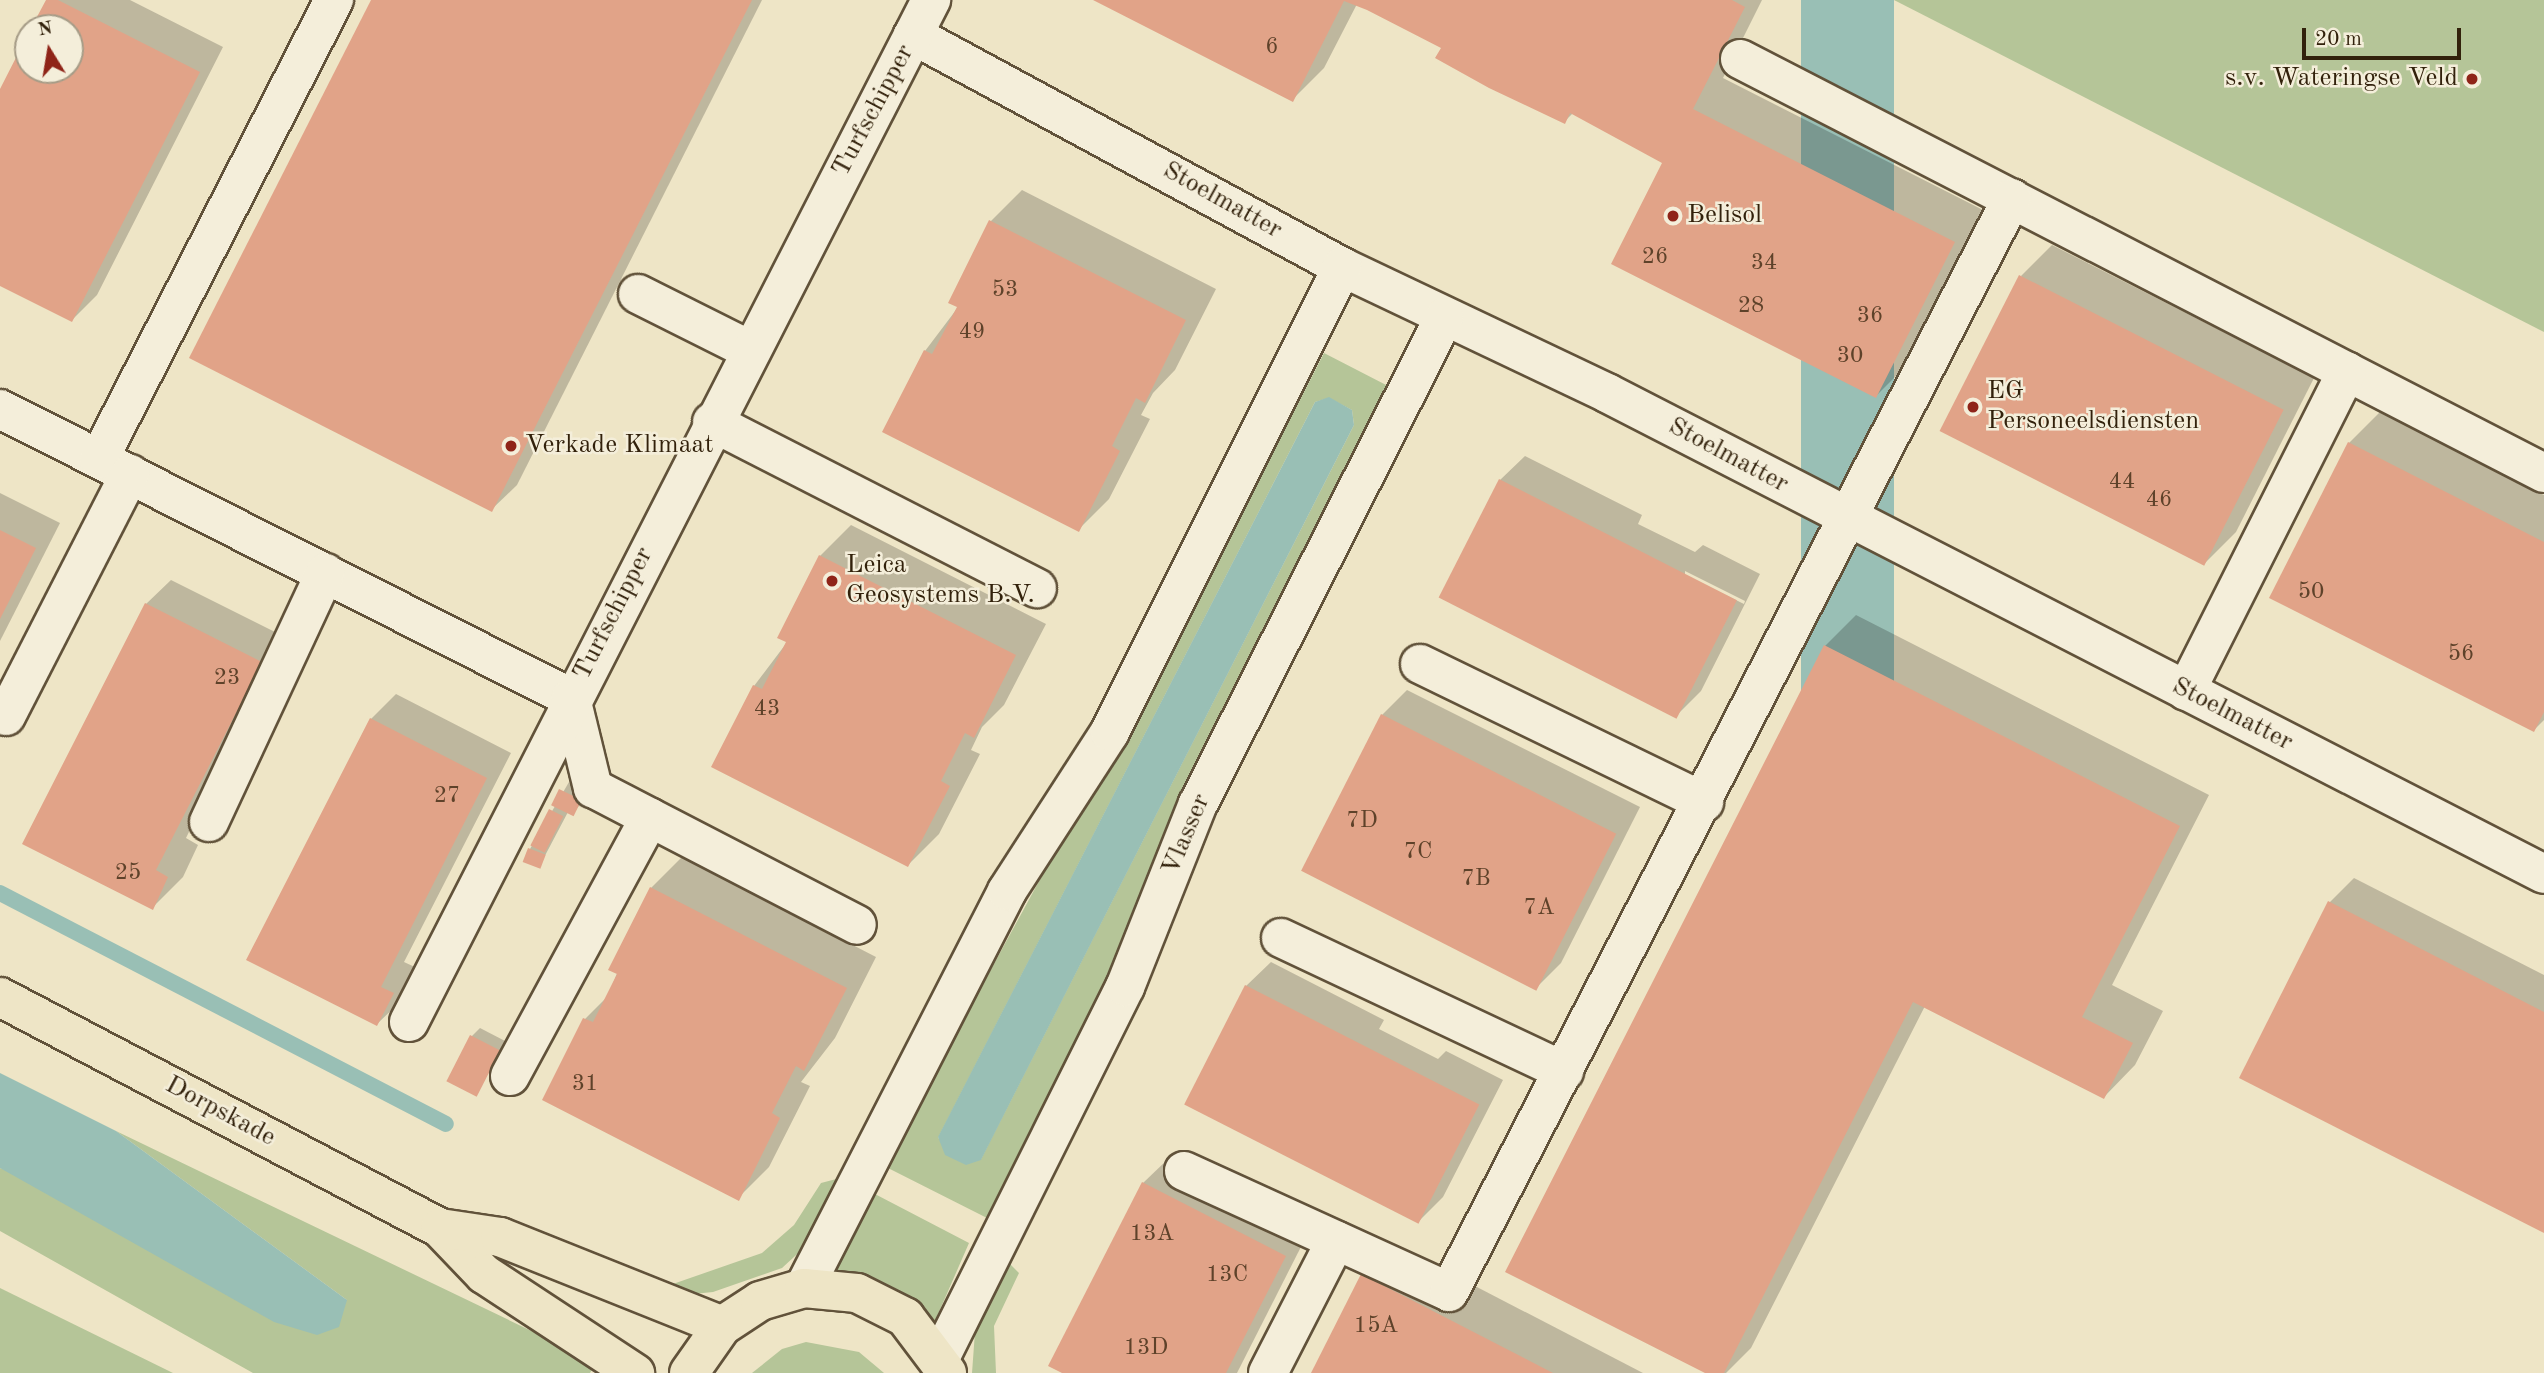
<!DOCTYPE html>
<html>
<head>
<meta charset="utf-8">
<style>
  body { margin:0 }
  #map { position:relative; width:2544px; height:1373px; overflow:hidden; background:#eee5c6; font-family:"Old Standard TT",serif }
  div>[style] { position:absolute }
  .green>* { inset:0; background:#b5c598 }
  .water>* { inset:0; background:#99bfb5; transform-origin:0 0 }
  .shadow>* { inset:0; background:#0003 }
  .stream>* { height:16px; margin:-8px; padding:0 8px; transform-origin:8px; border-radius:8px; background:#99bfb5 }
  .building>* { inset:0; background:#e1a388; transform-origin:0 0 }
  .roads { filter:drop-shadow(2px 0 #61523a) drop-shadow(-2px 0 #61523a) drop-shadow(0 2px #61523a) drop-shadow(0 -2px #61523a) }
  .minor>* { height:38px; margin:-19px; padding:0 19px; transform-origin:19px; border-radius:19px; background:#f4eeda }
  .major>* { height:38px; margin:-19px; padding:0 19px; transform-origin:19px; border-radius:19px; background:#eee5c6 }
  .dots>* { width:19px; height:19px; translate:-50% -50%; box-sizing:border-box; border:4px solid #f4eeda; border-radius:50% }
  span { translate:-50% -50%; white-space:nowrap; text-align:center; line-height:1.15; -webkit-text-stroke:5px #f4eeda; paint-order:stroke }
  .number-label { font-size:23px; color:#5e422a }
  .number-label span { -webkit-text-stroke-width:0 }
  .poi-label { font-size:26px; color:#32210b }
  .right { translate:-100% -50%; text-align:right }
  .left { translate:0 -50%; text-align:left }
  .street-label { font-size:26px; color:#32210b }
  .north { position:absolute; left:14px; top:14px; width:70px; height:70px; box-sizing:border-box; background:#f4eeda; border:2px solid #a69c87; border-radius:50%; rotate:349deg; font-size:19px; font-weight:700; line-height:28px; text-align:center; color:#32210b }
  .north::after { content:''; display:block; margin:auto; width:24px; height:32px; background:#8f2418; clip-path:polygon(50% 0,100% 100%,50% 72%,0 100%) }
  .scale { position:absolute; left:2302px; top:28px; width:159px; height:32px; box-sizing:border-box; border:4px solid #32210b; border-top:0; padding-left:9px; font-size:21px; line-height:24px; white-space:nowrap; color:#32210b; -webkit-text-stroke:5px #f4eeda; paint-order:stroke }
</style>
</head>
<body>
<div id="map">
  <div class="green">
    <div style="clip-path:polygon(1894px 0,2544px 0,2544px 332px)"></div>
    <div style="clip-path:polygon(evenodd,1324px 353px,1390px 387px,1170px 828px,1100px 992px,989px 1219px,884px 1166px,1050px 861px,1122px 747px,1324px 353px,1329px 398px,1352px 410px,1354px 425px,981px 1159px,938px 1138px,1315px 402px,1329px 398px)"></div>
    <div style="clip-path:polygon(116px 1131px,596px 1362px,590px 1373px,253px 1373px,0 1231px,0 1168px,347px 1300px)"></div>
    <div style="clip-path:polygon(844px 1177px,807px 1245px,782px 1268px,713px 1292px,693px 1294px,670px 1285px,762px 1253px,794px 1225px,821px 1183px)"></div>
    <div style="clip-path:polygon(873px 1193px,969px 1243px,935px 1321px,909px 1300px,831px 1274px)"></div>
    <div style="clip-path:polygon(1004px 1258px,1019px 1273px,994px 1326px,996px 1373px,972px 1373px,976px 1318px)"></div>
    <div style="clip-path:polygon(0 1288px,173px 1373px,0 1373px)"></div>
    <div style="clip-path:polygon(806px 1342px,859px 1352px,884px 1373px,752px 1373px,782px 1349px)"></div>
  </div>
  <div class="water">
    <div style="left:1801px;top:0;width:93px;height:835px"></div>
    <div style="clip-path:polygon(1329px 397px,1352px 410px,1354px 425px,981px 1160px,966px 1165px,945px 1155px,938px 1137px,1315px 402px)"></div>
    <div style="clip-path:polygon(0 1073px,116px 1131px,347px 1300px,339px 1327px,317px 1335px,274px 1322px,0 1168px)"></div>
  </div>
  <div class="shadow">
    <div style="clip-path:polygon(47px 0,130px 0,223px 47px,97px 295px,72px 320px,0 284px,0 93px,28px 38px,28px 70px,70px 70px,70px 28px,33px 28px)"></div>
    <div style="clip-path:polygon(373px 0,762px 0,517px 485px,492px 509px)"></div>
    <div style="clip-path:polygon(1097px 0,1762px 0,1723px 78px,1985px 211px,1907px 365px,1876px 396px,1664px 162px,1573px 113px,1564px 122px,1444px 47px,1357px 4px,1324px 68px,1293px 99px)"></div>
    <div style="clip-path:polygon(1022px 190px,1216px 289px,1175px 370px,1153px 393px,1141px 415px,1150px 419px,1109px 499px,1078px 530px,884px 432px,925px 351px,959px 306px,950px 302px,991px 221px)"></div>
    <div style="clip-path:polygon(2052px 245px,2314px 378px,2236px 532px,2205px 563px,2021px 276px)"></div>
    <div style="clip-path:polygon(2380px 412px,2544px 495px,2544px 720px,2534px 730px,2349px 443px)"></div>
    <div style="clip-path:polygon(evenodd,1525px 456px,1642px 515px,1638px 524px,1695px 552px,1703px 545px,1760px 574px,1701px 691px,1676px 716px,1500px 480px,1525px 456px,1685px 571px,1745px 601px,1744px 604px,1685px 575px,1685px 571px)"></div>
    <div style="clip-path:polygon(0 493px,60px 523px,0 641px)"></div>
    <div style="clip-path:polygon(851px 525px,1046px 624px,1004px 705px,982px 727px,971px 750px,980px 754px,939px 834px,908px 865px,754px 686px,788px 641px,820px 556px)"></div>
    <div style="clip-path:polygon(171px 580px,285px 637px,186px 838px,198px 845px,183px 877px,152px 908px,146px 604px)"></div>
    <div style="clip-path:polygon(1856px 615px,2209px 795px,2112px 985px,2163px 1011px,2135px 1065px,2104px 1097px,1925px 1006px,1751px 1348px,1726px 1373px,1709px 1373px,1507px 1271px,1825px 646px)"></div>
    <div style="clip-path:polygon(1407px 690px,1640px 807px,1561px 963px,1537px 987px,1304px 870px,1382px 715px)"></div>
    <div style="clip-path:polygon(396px 694px,511px 753px,404px 962px,417px 968px,402px 1000px,377px 1024px,371px 719px)"></div>
    <div style="clip-path:polygon(569px 782px,589px 792px,573px 814px,568px 812px,539px 867px,530px 849px)"></div>
    <div style="clip-path:polygon(682px 857px,876px 957px,835px 1038px,801px 1082px,810px 1086px,769px 1167px,738px 1198px,544px 1100px,585px 1019px,608px 996px,651px 888px)"></div>
    <div style="clip-path:polygon(2354px 878px,2544px 975px,2544px 1231px,2329px 903px)"></div>
    <div style="clip-path:polygon(1271px 962px,1384px 1020px,1379px 1029px,1438px 1059px,1446px 1051px,1503px 1080px,1443px 1197px,1418px 1222px,1246px 986px)"></div>
    <div style="clip-path:polygon(480px 1028px,507px 1042px,475px 1095px,472px 1036px)"></div>
    <div style="clip-path:polygon(1168px 1159px,1309px 1231px,1237px 1373px,1066px 1373px,1143px 1183px)"></div>
    <div style="clip-path:polygon(1394px 1244px,1643px 1373px,1313px 1373px,1363px 1276px)"></div>
  </div>
  <div class="stream">
    <div style="left:0;top:893px;width:502px;rotate:27.38deg"></div>
  </div>
  <div class="building">
    <div style="clip-path:polygon(46px 0,58px 0,200px 72px,72px 322px,0 286px,0 89px,28px 34px,28px 70px,70px 70px,70px 28px,31px 28px)"></div>
    <div style="clip-path:polygon(371px 0,752px 0,492px 512px,189px 358px)"></div>
    <div style="clip-path:polygon(1093px 0,1732px 0,1745px 7px,1693px 109px,1955px 242px,1876px 398px,1611px 264px,1662px 163px,1570px 113px,1565px 124px,1489px 88px,1435px 58px,1441px 48px,1367px 10px,1344px 1px,1293px 102px)"></div>
    <div style="clip-path:polygon(989px 220px,1186px 320px,1145px 403px,1136px 398px,1112px 446px,1120px 451px,1079px 532px,882px 432px,924px 350px,932px 354px,957px 307px,948px 303px)"></div>
    <div style="left:2019px;top:275px;width:297px;height:175px;rotate:27deg"></div>
    <div style="clip-path:polygon(2348px 442px,2544px 542px,2544px 712px,2534px 732px,2269px 598px)"></div>
    <div style="left:1499px;top:479px;width:267px;height:133px;rotate:27deg"></div>
    <div style="clip-path:polygon(0 530px,36px 548px,0 619px)"></div>
    <div style="clip-path:polygon(819px 555px,1016px 655px,974px 738px,965px 733px,941px 781px,950px 786px,908px 867px,711px 767px,753px 685px,762px 689px,786px 642px,777px 638px)"></div>
    <div style="clip-path:polygon(145px 603px,262px 662px,156px 870px,168px 877px,153px 910px,22px 844px)"></div>
    <div style="clip-path:polygon(1824px 645px,2180px 826px,2082px 1017px,2133px 1043px,2104px 1099px,1913px 1002px,1724px 1373px,1705px 1373px,1505px 1272px)"></div>
    <div style="left:1381px;top:714px;width:264px;height:176px;rotate:27deg"></div>
    <div style="clip-path:polygon(370px 718px,487px 778px,381px 987px,394px 993px,377px 1026px,246px 960px)"></div>
    <div style="left:559px;top:789px;width:25px;height:18px;rotate:26deg"></div>
    <div style="left:549px;top:809px;width:16px;height:41px;rotate:27deg"></div>
    <div style="left:528px;top:848px;width:19px;height:15px;rotate:21deg"></div>
    <div style="clip-path:polygon(650px 887px,847px 988px,804px 1071px,796px 1066px,772px 1113px,780px 1118px,739px 1201px,542px 1100px,583px 1018px,593px 1022px,617px 974px,608px 970px)"></div>
    <div style="clip-path:polygon(2328px 901px,2544px 1012px,2544px 1233px,2239px 1078px)"></div>
    <div style="left:1245px;top:985px;width:263px;height:134px;rotate:27deg"></div>
    <div style="left:470px;top:1035px;width:34px;height:52px;rotate:27deg"></div>
    <div style="clip-path:polygon(1142px 1182px,1286px 1256px,1226px 1373px,1062px 1373px,1048px 1366px)"></div>
    <div style="clip-path:polygon(1361px 1274px,1553px 1373px,1311px 1373px)"></div>
  </div>
  <div class="roads">
    <div class="minor">
      <div style="left:913px;top:35px;width:488px;rotate:28.4deg"></div>
      <div style="left:1342px;top:267px;width:293px;rotate:25.4deg"></div>
      <div style="left:1607px;top:393px;width:1053px;rotate:27.17deg"></div>
      <div style="left:1740px;top:59px;width:904px;rotate:27.25deg"></div>
      <div style="left:638px;top:294px;width:125px;rotate:26.6deg"></div>
      <div style="left:0;top:409px;width:640px;rotate:26.85deg"></div>
      <div style="left:712px;top:422px;width:365px;rotate:27.1deg"></div>
      <div style="left:99px;top:459px;width:516px;rotate:-62.89deg"></div>
      <div style="left:1420px;top:664px;width:316px;rotate:25.9deg"></div>
      <div style="left:2186px;top:691px;width:358px;rotate:-63.3deg"></div>
      <div style="left:571px;top:698px;width:93px;rotate:76.3deg"></div>
      <div style="left:593px;top:788px;width:297px;rotate:27.4deg"></div>
      <div style="left:6px;top:716px;width:272px;rotate:-62.9deg"></div>
      <div style="left:209px;top:822px;width:275px;rotate:-65deg"></div>
      <div style="left:1281px;top:938px;width:313px;rotate:25.2deg"></div>
      <div style="left:409px;top:1022px;width:1148px;rotate:-62.94deg"></div>
      <div style="left:510px;top:1076px;width:294px;rotate:-61.6deg"></div>
      <div style="left:1184px;top:1171px;width:291px;rotate:24.5deg"></div>
      <div style="left:1449px;top:1292px;width:1230px;rotate:-62.77deg"></div>
      <div style="left:804px;top:1288px;width:446px;rotate:-62.9deg"></div>
      <div style="left:1007px;top:891px;width:189px;rotate:-57.1deg"></div>
      <div style="left:1110px;top:732px;width:520px;rotate:-63.48deg"></div>
      <div style="left:940px;top:1358px;width:415px;rotate:-63.5deg"></div>
      <div style="left:1125px;top:987px;width:197px;rotate:-68.3deg"></div>
      <div style="left:1198px;top:804px;width:545px;rotate:-63.15deg"></div>
      <div style="left:1268px;top:1373px;width:149px;rotate:-62.9deg"></div>
    </div>
    <div class="major">
      <div style="left:0;top:997px;width:497px;rotate:27.7deg"></div>
      <div style="left:440px;top:1228px;width:64px;rotate:46.3deg"></div>
      <div style="left:484px;top:1274px;width:181px;rotate:33.3deg"></div>
      <div style="left:440px;top:1228px;width:61px;rotate:8.5deg"></div>
      <div style="left:500px;top:1237px;width:239px;rotate:21.8deg"></div>
      <div style="left:689px;top:1373px;width:57px;rotate:-54.9deg"></div>
      <div style="left:722px;top:1326px;width:45px;rotate:-33.3deg"></div>
      <div style="left:760px;top:1301px;width:46px;rotate:-16.5deg"></div>
      <div style="left:804px;top:1288px;width:53px;rotate:5.4deg"></div>
      <div style="left:857px;top:1293px;width:54px;rotate:26.6deg"></div>
      <div style="left:905px;top:1317px;width:70px;rotate:53.1deg"></div>
    </div>
  </div>
  <div class="dots">
    <div style="left:2472px;top:79px;background:#8f2418"></div>
    <div style="left:1673px;top:216px;background:#8f2418"></div>
    <div style="left:1973px;top:407px;background:#8f2418"></div>
    <div style="left:511px;top:446px;background:#8f2418"></div>
    <div style="left:832px;top:581px;background:#8f2418"></div>
  </div>
  <div class="number-label">
    <span style="left:1272px;top:47px">6</span>
    <span style="left:1655px;top:257px">26</span>
    <span style="left:1764px;top:263px">34</span>
    <span style="left:1005px;top:290px">53</span>
    <span style="left:1751px;top:306px">28</span>
    <span style="left:1870px;top:316px">36</span>
    <span style="left:972px;top:332px">49</span>
    <span style="left:1850px;top:356px">30</span>
    <span style="left:2122px;top:482px">44</span>
    <span style="left:2159px;top:500px">46</span>
    <span style="left:2311px;top:592px">50</span>
    <span style="left:2461px;top:654px">56</span>
    <span style="left:227px;top:678px">23</span>
    <span style="left:767px;top:709px">43</span>
    <span style="left:447px;top:796px">27</span>
    <span style="left:1362px;top:821px">7D</span>
    <span style="left:1418px;top:852px">7C</span>
    <span style="left:128px;top:873px">25</span>
    <span style="left:1476px;top:879px">7B</span>
    <span style="left:1539px;top:908px">7A</span>
    <span style="left:585px;top:1084px">31</span>
    <span style="left:1152px;top:1234px">13A</span>
    <span style="left:1227px;top:1275px">13C</span>
    <span style="left:1376px;top:1326px">15A</span>
    <span style="left:1146px;top:1348px">13D</span>
  </div>
  <div class="poi-label">
    <span class="right" style="left:2458px;top:79px">s.v. Wateringse Veld</span>
    <span class="left" style="left:1687px;top:216px">Belisol</span>
    <span class="left" style="left:1987px;top:407px">EG<br>Personeelsdiensten</span>
    <span class="left" style="left:525px;top:446px">Verkade Klimaat</span>
    <span class="left" style="left:846px;top:581px">Leica<br>Geosystems B.V.</span>
  </div>
  <div class="street-label">
    <span style="left:874px;top:111px;rotate:-62deg">Turfschipper</span>
    <span style="left:1222px;top:201px;rotate:29deg">Stoelmatter</span>
    <span style="left:1728px;top:456px;rotate:28deg">Stoelmatter</span>
    <span style="left:614px;top:614px;rotate:-63deg">Turfschipper</span>
    <span style="left:2232px;top:715px;rotate:27deg">Stoelmatter</span>
    <span style="left:1187px;top:835px;rotate:-67deg">Vlasser</span>
    <span style="left:220px;top:1112px;rotate:28deg">Dorpskade</span>
  </div>
  <div class="north">N</div>
  <div class="scale">20 m</div>
</div>
</body>
</html>
